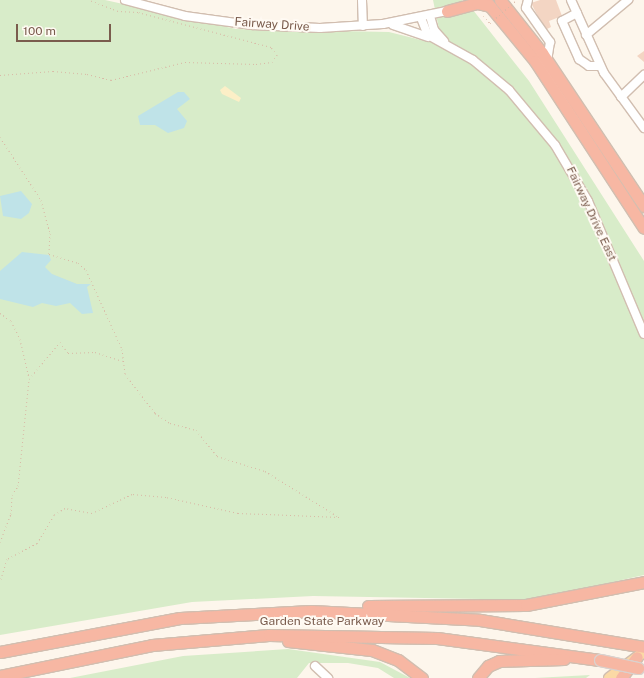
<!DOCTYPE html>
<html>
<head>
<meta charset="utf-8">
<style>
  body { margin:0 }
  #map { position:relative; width:644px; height:678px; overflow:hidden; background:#fdf6ec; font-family:"Public Sans",sans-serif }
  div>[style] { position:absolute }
  .green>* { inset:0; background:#d8ecc9 }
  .sand>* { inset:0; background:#fcefc7 }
  .water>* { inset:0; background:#bfe3e8 }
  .building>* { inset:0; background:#f3d5c3 }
  .path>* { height:1px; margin-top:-0.5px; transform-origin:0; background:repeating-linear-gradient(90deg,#d9b8a5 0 1px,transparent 0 4px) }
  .roads { filter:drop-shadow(1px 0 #d1beb0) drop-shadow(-1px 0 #d1beb0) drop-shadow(0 1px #d1beb0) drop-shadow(0 -1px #d1beb0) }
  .minor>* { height:8px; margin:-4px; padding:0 4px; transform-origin:4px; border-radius:4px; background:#fff }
  .major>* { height:10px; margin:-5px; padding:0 5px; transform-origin:5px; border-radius:5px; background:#fbd9a5 }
  .highway>* { height:11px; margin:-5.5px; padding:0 5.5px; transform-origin:5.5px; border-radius:5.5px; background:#f7b7a3 }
  .path-bridge>* { height:1px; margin-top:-0.5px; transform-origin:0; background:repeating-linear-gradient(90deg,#d9b8a5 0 1px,transparent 0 4px) }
  .bridges { filter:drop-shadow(1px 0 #dad1cd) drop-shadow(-1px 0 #dad1cd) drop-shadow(0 1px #dad1cd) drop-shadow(0 -1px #dad1cd) }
  .highway-bridge>* { height:11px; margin:-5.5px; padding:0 5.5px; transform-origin:5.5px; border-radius:5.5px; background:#f7b7a3 }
  span { translate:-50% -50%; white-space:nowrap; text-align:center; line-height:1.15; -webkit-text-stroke:4px #fffaf3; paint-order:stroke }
  .street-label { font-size:12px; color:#7a5c4d }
  .scale { position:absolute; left:16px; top:24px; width:95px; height:18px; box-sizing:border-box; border:2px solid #7a5c4d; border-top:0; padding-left:5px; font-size:12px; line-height:14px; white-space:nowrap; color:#7a5c4d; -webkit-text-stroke:3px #fffaf3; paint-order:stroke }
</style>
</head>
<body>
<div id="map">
  <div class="green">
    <div style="clip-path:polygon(0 0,105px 0,236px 29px,389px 32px,425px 41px,439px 29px,433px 0,462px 0,464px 10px,473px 10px,529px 81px,644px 261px,644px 575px,534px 600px,313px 596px,192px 602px,0 635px)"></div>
    <div style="clip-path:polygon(288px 649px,380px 662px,410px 678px,394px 678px,378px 668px,348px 663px,309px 663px,297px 678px,70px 678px,183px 656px)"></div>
    <div style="clip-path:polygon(590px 675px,586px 678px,535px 678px)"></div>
  </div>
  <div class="sand">
    <div style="clip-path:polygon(225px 86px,241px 98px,239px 102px,222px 94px,220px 90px)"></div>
  </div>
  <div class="water">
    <div style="clip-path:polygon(178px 92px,184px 92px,190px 99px,177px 109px,187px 121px,184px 128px,168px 133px,155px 125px,140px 125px,138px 116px)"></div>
    <div style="clip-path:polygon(21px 191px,32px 204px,29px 213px,21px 219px,3px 216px,0 196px)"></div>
    <div style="clip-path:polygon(22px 252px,49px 255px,51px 260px,45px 267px,52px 274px,77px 284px,91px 284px,87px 287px,93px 313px,82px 314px,70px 303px,56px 306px,42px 303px,33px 307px,0 299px,0 271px)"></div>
  </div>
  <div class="building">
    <div style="clip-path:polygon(540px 0,556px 0,562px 16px,549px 21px,551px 27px,545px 30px,531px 3px)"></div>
    <div style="clip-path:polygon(644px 51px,644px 62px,637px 56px)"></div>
  </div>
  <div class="path">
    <div style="left:483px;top:16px;width:10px;rotate:45deg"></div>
    <div style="left:0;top:75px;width:53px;rotate:-4.3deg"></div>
    <div style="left:53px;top:71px;width:34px;rotate:5deg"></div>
    <div style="left:87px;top:74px;width:25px;rotate:14deg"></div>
    <div style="left:111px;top:80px;width:76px;rotate:-13.7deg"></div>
    <div style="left:185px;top:62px;width:71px;rotate:1.6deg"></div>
    <div style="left:256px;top:64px;width:16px;rotate:-7deg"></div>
    <div style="left:272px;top:62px;width:9px;rotate:-54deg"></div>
    <div style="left:277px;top:55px;width:10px;rotate:-127deg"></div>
    <div style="left:271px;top:47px;width:138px;rotate:-165.3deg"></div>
    <div style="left:138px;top:12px;width:20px;rotate:-177deg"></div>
    <div style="left:118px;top:11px;width:31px;rotate:-159deg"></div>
    <div style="left:0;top:137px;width:75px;rotate:56.9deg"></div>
    <div style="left:41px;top:200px;width:34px;rotate:75deg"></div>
    <div style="left:50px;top:233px;width:21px;rotate:93deg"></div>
    <div style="left:49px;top:254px;width:30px;rotate:17deg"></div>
    <div style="left:78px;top:263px;width:11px;rotate:41deg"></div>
    <div style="left:86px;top:270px;width:87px;rotate:65.5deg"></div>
    <div style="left:122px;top:349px;width:25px;rotate:83deg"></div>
    <div style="left:125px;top:374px;width:49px;rotate:52.4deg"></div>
    <div style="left:155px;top:413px;width:18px;rotate:34deg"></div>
    <div style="left:170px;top:423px;width:27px;rotate:15deg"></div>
    <div style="left:196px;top:430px;width:33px;rotate:51deg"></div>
    <div style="left:217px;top:456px;width:50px;rotate:17.4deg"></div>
    <div style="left:265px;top:471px;width:87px;rotate:31.9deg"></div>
    <div style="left:339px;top:517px;width:101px;rotate:-177.7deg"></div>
    <div style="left:238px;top:513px;width:74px;rotate:-167.5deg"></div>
    <div style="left:166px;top:497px;width:34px;rotate:-175deg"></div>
    <div style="left:132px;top:494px;width:44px;rotate:154.6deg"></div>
    <div style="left:92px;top:513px;width:27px;rotate:-170deg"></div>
    <div style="left:65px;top:508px;width:13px;rotate:148deg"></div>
    <div style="left:54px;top:515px;width:33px;rotate:121deg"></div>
    <div style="left:37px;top:543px;width:34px;rotate:152deg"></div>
    <div style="left:7px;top:559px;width:24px;rotate:107deg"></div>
    <div style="left:0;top:313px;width:14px;rotate:36deg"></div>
    <div style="left:11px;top:321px;width:20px;rotate:63deg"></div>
    <div style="left:20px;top:339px;width:40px;rotate:77deg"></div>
    <div style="left:0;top:542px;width:30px;rotate:-69deg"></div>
    <div style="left:11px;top:514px;width:19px;rotate:-87deg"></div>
    <div style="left:12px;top:495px;width:11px;rotate:-56deg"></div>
    <div style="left:18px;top:486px;width:108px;rotate:-84.1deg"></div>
    <div style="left:29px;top:379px;width:48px;rotate:-50deg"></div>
    <div style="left:60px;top:342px;width:14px;rotate:54deg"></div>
    <div style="left:68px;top:353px;width:27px;rotate:-2deg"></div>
    <div style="left:95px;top:352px;width:29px;rotate:18deg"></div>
  </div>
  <div class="roads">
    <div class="minor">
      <div style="left:125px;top:0;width:62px;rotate:14.9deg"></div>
      <div style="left:185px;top:16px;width:68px;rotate:7.7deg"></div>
      <div style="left:252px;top:25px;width:68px;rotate:2.5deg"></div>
      <div style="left:320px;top:28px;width:63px;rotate:-3.6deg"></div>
      <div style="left:383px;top:24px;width:65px;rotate:-11.5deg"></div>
      <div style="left:362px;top:0;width:26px;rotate:88deg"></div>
      <div style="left:528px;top:0;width:8px;rotate:104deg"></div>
      <div style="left:526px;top:8px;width:42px;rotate:54.8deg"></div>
      <div style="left:550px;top:42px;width:18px;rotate:99deg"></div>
      <div style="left:571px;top:0;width:80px;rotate:65.7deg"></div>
      <div style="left:604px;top:73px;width:68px;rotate:54deg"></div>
      <div style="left:577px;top:13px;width:17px;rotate:152deg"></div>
      <div style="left:562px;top:21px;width:42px;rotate:65.9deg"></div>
      <div style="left:579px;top:59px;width:12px;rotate:35deg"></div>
      <div style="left:589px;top:66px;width:11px"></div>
      <div style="left:430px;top:16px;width:15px;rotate:74deg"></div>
      <div style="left:434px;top:30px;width:15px;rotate:48deg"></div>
      <div style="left:421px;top:18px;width:18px;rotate:68deg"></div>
      <div style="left:428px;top:35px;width:51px;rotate:29.1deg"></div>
      <div style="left:473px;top:60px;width:47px;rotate:39.8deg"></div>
      <div style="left:509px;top:90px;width:72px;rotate:50.1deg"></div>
      <div style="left:555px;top:145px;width:65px;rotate:59.5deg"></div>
      <div style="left:588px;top:201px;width:144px;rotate:67.2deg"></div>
      <div style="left:393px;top:25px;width:37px;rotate:19deg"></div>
      <div style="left:586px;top:35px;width:55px;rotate:-39.8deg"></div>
      <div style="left:621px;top:97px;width:32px;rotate:-44deg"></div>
      <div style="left:315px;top:666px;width:18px;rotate:43deg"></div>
    </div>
    <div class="major">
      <div style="left:609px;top:678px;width:44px;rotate:-36.6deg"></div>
    </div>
    <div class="highway">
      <div style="left:485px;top:0;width:79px;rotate:50.7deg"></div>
      <div style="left:535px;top:61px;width:199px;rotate:56.9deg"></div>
      <div style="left:500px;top:0;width:68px;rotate:51.6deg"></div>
      <div style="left:542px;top:53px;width:184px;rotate:56.3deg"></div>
      <div style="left:447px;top:11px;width:31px;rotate:-15deg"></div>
      <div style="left:477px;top:3px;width:13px;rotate:13deg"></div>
      <div style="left:368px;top:606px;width:158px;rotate:-0.4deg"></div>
      <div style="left:526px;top:605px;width:120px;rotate:-11deg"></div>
      <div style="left:288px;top:641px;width:84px;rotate:6.1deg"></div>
      <div style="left:372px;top:650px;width:28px;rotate:21deg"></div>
      <div style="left:398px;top:660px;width:30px;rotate:37deg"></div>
      <div style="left:0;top:652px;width:183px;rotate:-10.7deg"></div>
      <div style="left:180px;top:618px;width:131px;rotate:-3.1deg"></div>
      <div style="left:311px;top:611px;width:169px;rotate:3deg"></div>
      <div style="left:480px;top:620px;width:166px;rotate:9.3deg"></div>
      <div style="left:0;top:676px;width:155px;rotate:-11.5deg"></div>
      <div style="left:152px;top:645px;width:117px;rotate:-4.9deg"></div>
      <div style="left:269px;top:635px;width:168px;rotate:1deg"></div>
      <div style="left:437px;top:638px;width:164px;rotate:7.7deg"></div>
      <div style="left:478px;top:678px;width:16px;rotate:-50deg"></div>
      <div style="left:488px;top:666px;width:12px;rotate:-24deg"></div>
      <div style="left:499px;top:661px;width:65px;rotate:-1.8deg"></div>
      <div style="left:621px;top:678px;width:26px;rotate:-53deg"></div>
    </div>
  </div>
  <div class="path-bridge">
    <div style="left:490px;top:23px;width:35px;rotate:-41deg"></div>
  </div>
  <div class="bridges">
    <div class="highway-bridge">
      <div style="left:600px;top:660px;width:39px;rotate:12deg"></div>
    </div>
  </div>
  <div class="street-label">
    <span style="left:272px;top:25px;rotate:4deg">Fairway Drive</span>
    <span style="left:591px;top:214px;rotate:65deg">Fairway Drive East</span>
    <span style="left:322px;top:622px">Garden State Parkway</span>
  </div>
  <div class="scale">100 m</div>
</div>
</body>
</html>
